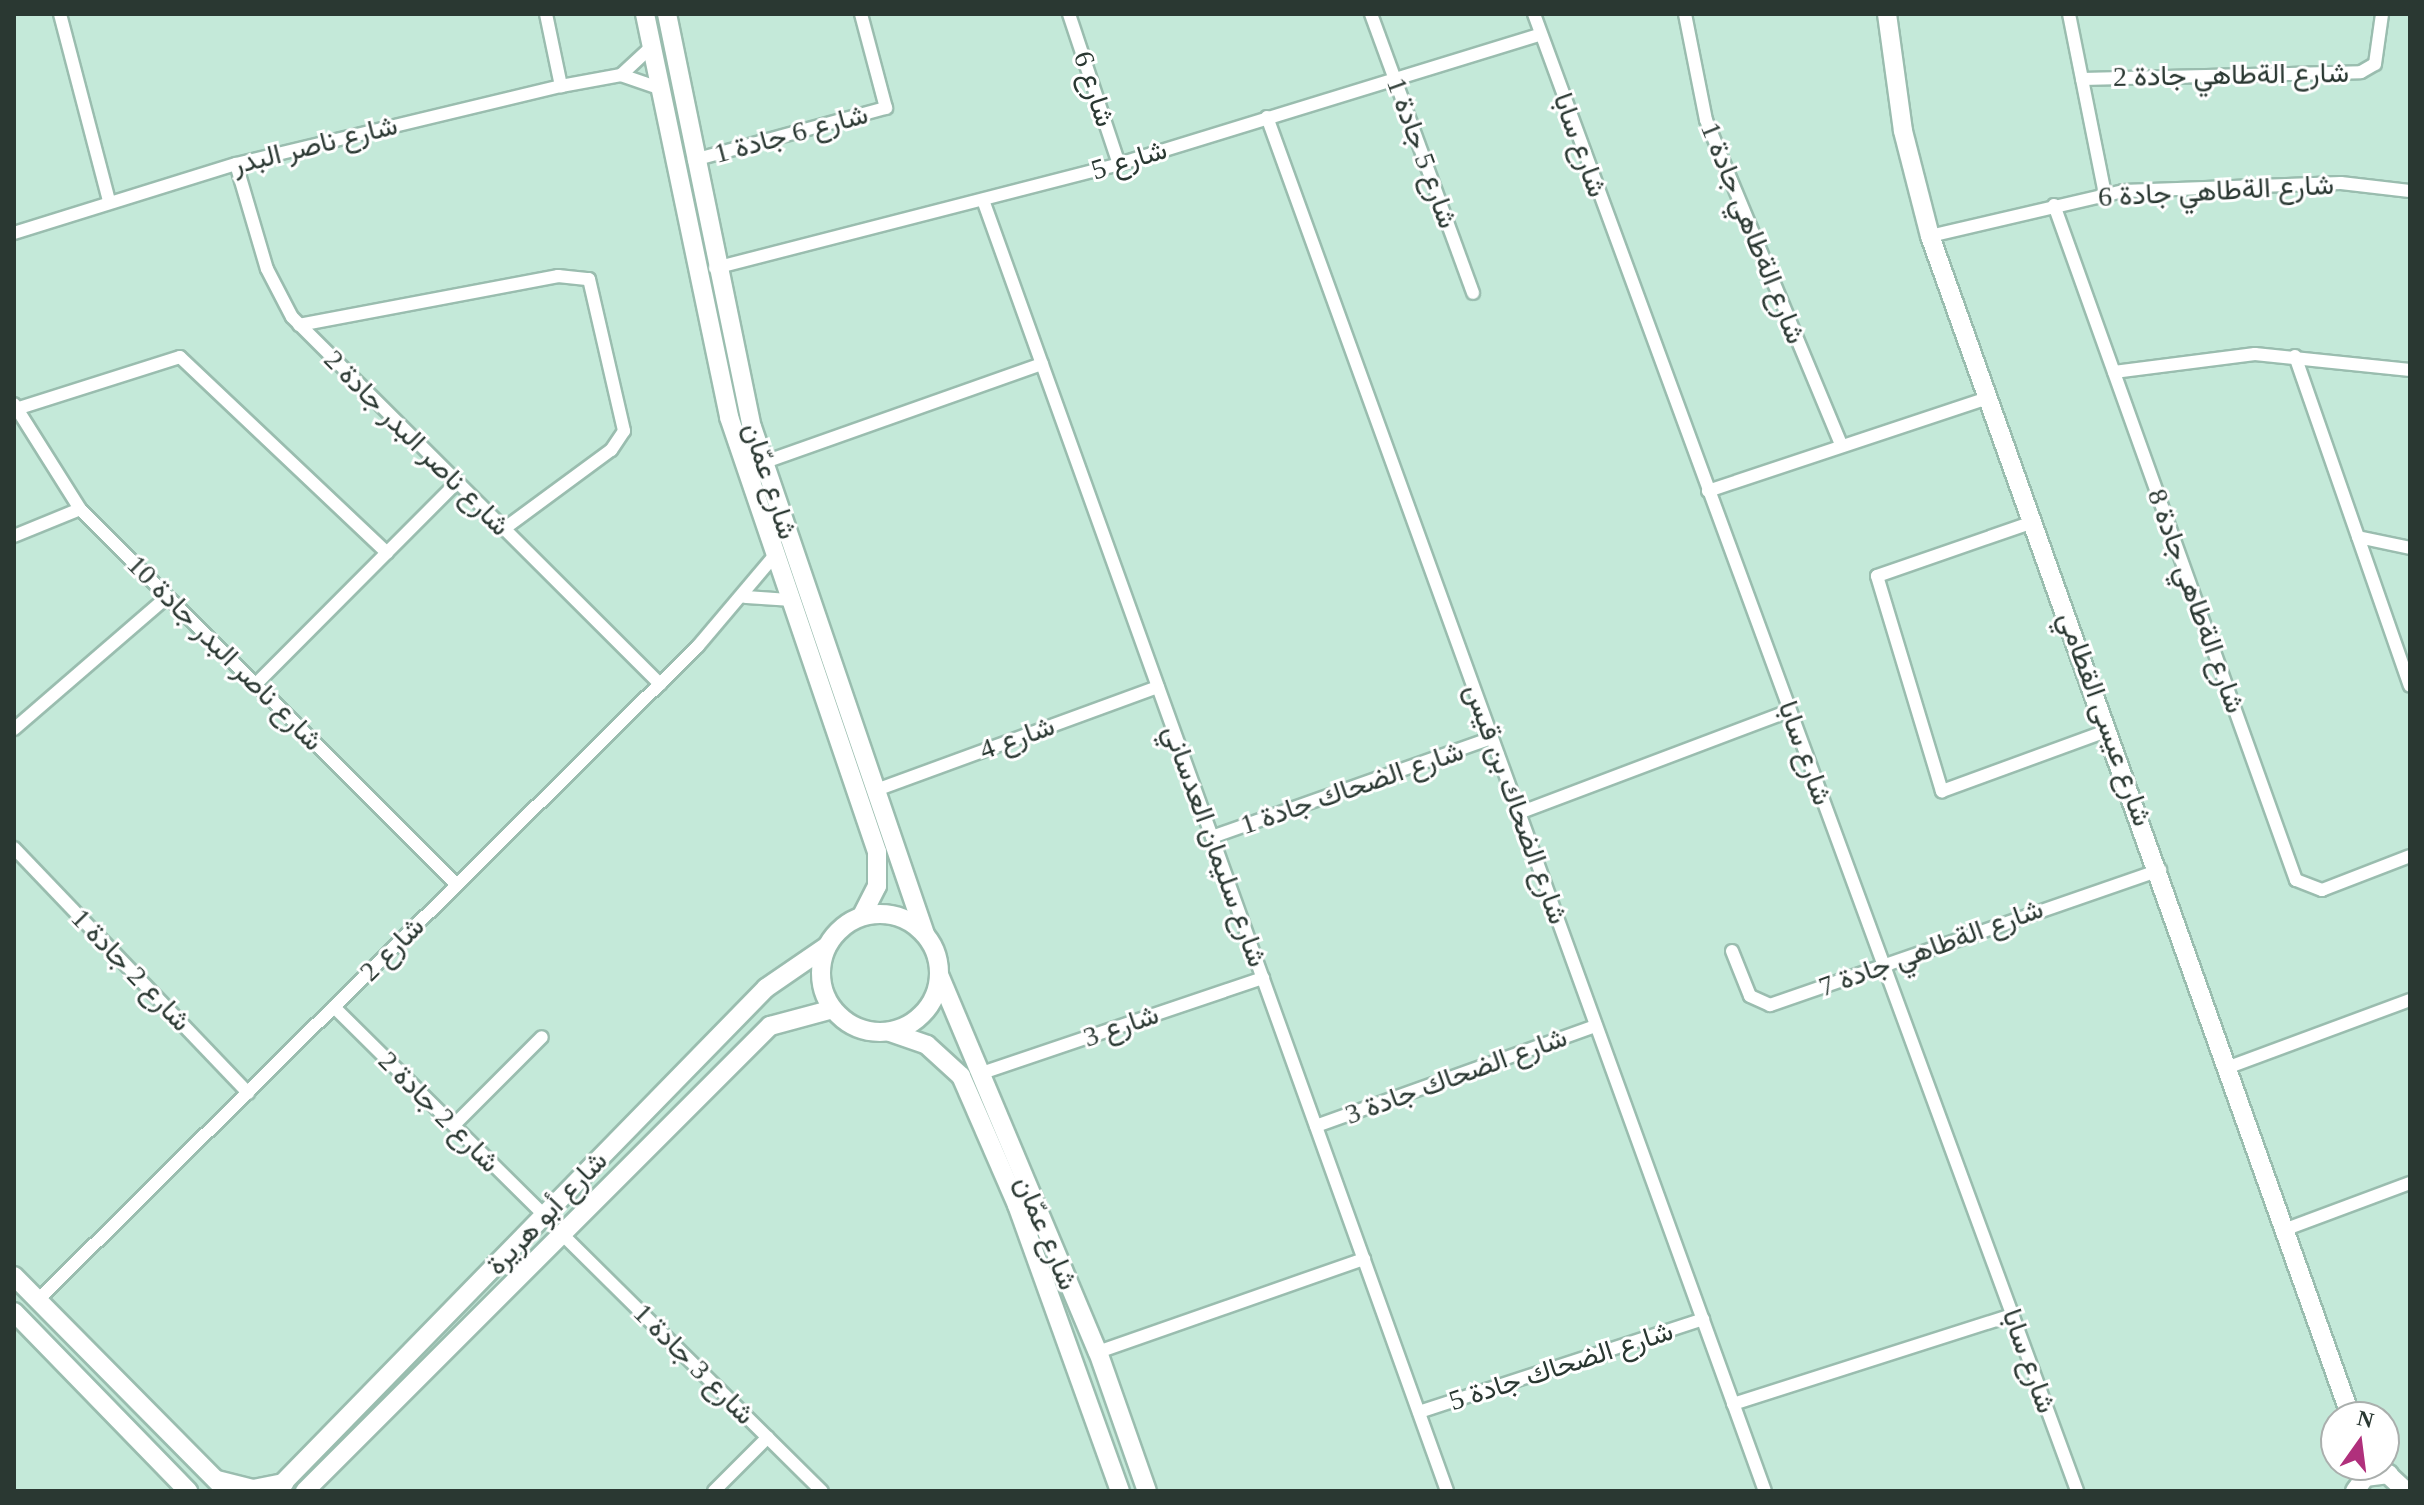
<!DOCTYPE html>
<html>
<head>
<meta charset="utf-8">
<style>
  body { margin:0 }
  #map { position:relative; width:2424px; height:1505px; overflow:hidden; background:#c4e9d9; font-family:"Times New Roman",Vazirmatn,serif }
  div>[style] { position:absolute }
  .roads { filter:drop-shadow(2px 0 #9abdaf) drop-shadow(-2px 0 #9abdaf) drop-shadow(0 2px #9abdaf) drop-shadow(0 -2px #9abdaf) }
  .street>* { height:12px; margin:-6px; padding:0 6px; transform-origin:6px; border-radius:6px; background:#fff }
  .secondary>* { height:18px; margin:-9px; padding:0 9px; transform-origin:9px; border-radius:9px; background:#fff }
  .secondary>.ring { margin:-9px; padding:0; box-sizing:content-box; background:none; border:18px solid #fff; border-radius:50% }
  span { translate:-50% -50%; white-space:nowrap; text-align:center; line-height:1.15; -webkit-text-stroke:6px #fff; paint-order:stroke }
  .street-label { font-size:28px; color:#2a3832 }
  .frame { position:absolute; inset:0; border:16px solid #2a3832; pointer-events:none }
  .north { position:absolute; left:2320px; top:1401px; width:80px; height:80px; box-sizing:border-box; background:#fff; border:2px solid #aaafad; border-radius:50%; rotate:14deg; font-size:22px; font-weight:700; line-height:32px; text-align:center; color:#2a3832 }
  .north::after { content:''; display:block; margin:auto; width:28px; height:36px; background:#b0307c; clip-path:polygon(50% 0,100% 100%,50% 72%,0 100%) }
</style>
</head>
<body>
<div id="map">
  <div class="roads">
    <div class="street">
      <div style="left:60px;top:14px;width:193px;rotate:75.3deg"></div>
      <div style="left:546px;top:14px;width:74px;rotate:78.2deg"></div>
      <div style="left:1069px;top:14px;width:158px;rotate:71.6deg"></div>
      <div style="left:1371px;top:14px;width:297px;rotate:69.9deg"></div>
      <div style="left:1534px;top:14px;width:1574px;rotate:69.81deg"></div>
      <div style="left:1685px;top:14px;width:108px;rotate:78.8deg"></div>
      <div style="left:1706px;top:120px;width:353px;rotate:67.4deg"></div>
      <div style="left:2069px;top:14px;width:184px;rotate:78.7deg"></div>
      <div style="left:621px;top:75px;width:41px;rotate:-43deg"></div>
      <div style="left:2082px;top:79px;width:279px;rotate:-1.4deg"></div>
      <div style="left:2361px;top:72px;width:16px;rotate:-30deg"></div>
      <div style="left:2375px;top:64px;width:50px;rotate:-82deg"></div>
      <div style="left:1267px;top:117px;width:1461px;rotate:70.08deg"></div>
      <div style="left:694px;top:160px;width:199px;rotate:-15.2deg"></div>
      <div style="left:886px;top:108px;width:97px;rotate:-104.9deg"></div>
      <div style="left:236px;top:164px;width:109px;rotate:73.6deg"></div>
      <div style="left:267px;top:269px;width:54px;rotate:62.5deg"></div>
      <div style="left:292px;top:317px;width:520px;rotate:44.92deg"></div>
      <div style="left:983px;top:200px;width:1372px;rotate:70.23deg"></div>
      <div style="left:2054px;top:205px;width:717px;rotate:70.28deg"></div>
      <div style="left:2296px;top:880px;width:28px;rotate:21deg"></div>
      <div style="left:2322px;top:890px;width:94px;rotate:-21.1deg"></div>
      <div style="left:14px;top:233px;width:232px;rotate:-17.3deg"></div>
      <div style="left:236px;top:164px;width:334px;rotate:-13.5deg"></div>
      <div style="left:561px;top:86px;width:61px;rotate:-10.4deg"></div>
      <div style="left:621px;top:75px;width:40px;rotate:18.9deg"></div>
      <div style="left:1930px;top:236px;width:198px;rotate:-13.1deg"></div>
      <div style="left:2123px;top:191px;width:218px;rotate:-2.1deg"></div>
      <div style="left:2341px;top:183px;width:69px;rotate:6.6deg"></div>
      <div style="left:715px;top:268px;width:417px;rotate:-14.4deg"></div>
      <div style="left:1119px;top:164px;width:439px;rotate:-17.1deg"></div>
      <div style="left:299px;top:325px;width:264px;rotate:-10.7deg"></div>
      <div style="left:558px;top:276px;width:31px;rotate:6deg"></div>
      <div style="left:589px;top:279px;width:156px;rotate:77deg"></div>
      <div style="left:624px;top:431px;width:23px;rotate:124deg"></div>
      <div style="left:611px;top:450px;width:133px;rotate:143.6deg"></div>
      <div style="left:2295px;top:356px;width:349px;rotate:70.8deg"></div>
      <div style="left:2114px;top:372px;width:142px;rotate:-7.3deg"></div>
      <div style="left:2255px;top:354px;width:156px;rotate:5.9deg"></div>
      <div style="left:14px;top:404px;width:124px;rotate:57.8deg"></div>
      <div style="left:80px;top:509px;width:532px;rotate:44.92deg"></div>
      <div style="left:16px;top:409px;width:172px;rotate:-17.6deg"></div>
      <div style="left:180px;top:357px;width:285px;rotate:43.4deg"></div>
      <div style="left:762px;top:463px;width:297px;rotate:-19.5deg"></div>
      <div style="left:1708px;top:491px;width:294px;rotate:-18.4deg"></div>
      <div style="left:2033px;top:522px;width:165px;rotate:160.9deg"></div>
      <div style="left:1877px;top:576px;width:225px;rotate:73.2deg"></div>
      <div style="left:1942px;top:791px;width:178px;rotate:-20.1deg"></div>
      <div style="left:14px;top:536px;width:71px;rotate:-22.2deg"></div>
      <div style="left:2358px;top:537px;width:53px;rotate:11.9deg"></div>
      <div style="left:745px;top:597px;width:45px;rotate:3.8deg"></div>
      <div style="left:256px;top:684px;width:285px;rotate:-45.1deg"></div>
      <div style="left:14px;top:729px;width:202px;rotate:-40.8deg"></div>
      <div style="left:876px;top:790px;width:300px;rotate:-20.1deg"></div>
      <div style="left:1519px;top:813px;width:289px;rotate:-20.7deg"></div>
      <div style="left:1212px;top:837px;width:297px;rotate:-19.5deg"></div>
      <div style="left:14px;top:848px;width:339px;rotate:46.3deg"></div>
      <div style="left:1732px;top:951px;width:48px;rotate:68.2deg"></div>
      <div style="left:1750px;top:996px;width:22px;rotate:24deg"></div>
      <div style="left:1770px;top:1005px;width:413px;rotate:-19.1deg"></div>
      <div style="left:334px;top:1007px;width:297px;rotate:44.7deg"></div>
      <div style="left:2229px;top:1067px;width:193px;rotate:-20.3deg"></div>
      <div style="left:979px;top:1074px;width:300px;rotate:-18.7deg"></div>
      <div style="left:454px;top:1125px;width:124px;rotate:-45deg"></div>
      <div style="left:1316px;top:1126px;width:297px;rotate:-19.7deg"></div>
      <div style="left:2289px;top:1228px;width:129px;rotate:-20.4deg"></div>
      <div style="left:566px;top:1238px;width:360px;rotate:44.7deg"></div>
      <div style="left:38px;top:1300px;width:929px;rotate:-44.74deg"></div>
      <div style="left:698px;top:646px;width:119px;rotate:-49.8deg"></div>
      <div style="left:1098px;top:1352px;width:282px;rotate:-19.3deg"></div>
      <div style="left:1733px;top:1404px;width:293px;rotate:-17.7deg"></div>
      <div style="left:1419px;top:1412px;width:299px;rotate:-18.1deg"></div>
      <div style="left:714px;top:1491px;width:76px;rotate:-45deg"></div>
    </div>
    <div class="secondary">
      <div style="left:645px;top:14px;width:412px;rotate:78.2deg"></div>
      <div style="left:729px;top:417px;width:459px;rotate:71.2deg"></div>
      <div style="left:877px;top:852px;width:34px;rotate:90deg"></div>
      <div style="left:877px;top:886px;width:34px;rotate:117deg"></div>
      <div style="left:667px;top:14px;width:422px;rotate:78.4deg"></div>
      <div style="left:752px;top:427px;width:536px;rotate:71.16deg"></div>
      <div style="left:1887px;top:14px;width:118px;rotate:82.2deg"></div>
      <div style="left:1903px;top:131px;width:108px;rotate:75.6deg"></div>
      <div style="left:1930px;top:236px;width:1254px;rotate:70.38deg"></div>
      <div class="ring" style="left:821px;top:914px;width:100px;height:100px"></div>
      <div style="left:940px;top:977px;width:407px;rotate:67.2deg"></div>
      <div style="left:1098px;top:1352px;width:147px;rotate:70.6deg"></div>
      <div style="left:890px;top:1032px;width:39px;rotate:19deg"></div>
      <div style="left:927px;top:1045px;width:46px;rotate:42.4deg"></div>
      <div style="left:961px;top:1076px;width:141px;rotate:66.5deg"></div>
      <div style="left:1017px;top:1205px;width:304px;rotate:70.2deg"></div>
      <div style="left:14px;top:1276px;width:303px;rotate:45.3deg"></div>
      <div style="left:14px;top:1312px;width:250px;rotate:45.8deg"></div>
      <div style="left:2380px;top:1467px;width:35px;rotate:43deg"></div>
      <div style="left:217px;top:1480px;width:37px;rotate:14deg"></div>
      <div style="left:253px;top:1489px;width:32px;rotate:-11deg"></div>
      <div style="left:275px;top:1491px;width:703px;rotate:-45.69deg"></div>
      <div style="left:766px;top:988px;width:74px;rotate:-34.5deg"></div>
      <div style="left:305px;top:1491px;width:658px;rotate:-45deg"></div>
      <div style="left:770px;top:1026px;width:65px;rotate:-15.1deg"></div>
      <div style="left:2355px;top:1491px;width:17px;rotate:-54deg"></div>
      <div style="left:2365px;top:1477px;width:24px;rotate:-7deg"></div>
    </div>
  </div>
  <div class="street-label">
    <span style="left:2231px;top:75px;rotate:-1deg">شارع الةطاهي جادة 2</span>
    <span style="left:1094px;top:89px;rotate:72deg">شارع 6</span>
    <span style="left:791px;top:134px;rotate:-15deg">شارع 6 جادة 1</span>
    <span style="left:315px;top:145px;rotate:-14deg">شارع ناصر البدر</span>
    <span style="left:1580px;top:145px;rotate:70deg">شارع سابا</span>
    <span style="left:1422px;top:153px;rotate:70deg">شارع 5 جادة 1</span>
    <span style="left:1129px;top:160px;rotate:-17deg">شارع 5</span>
    <span style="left:2216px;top:191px;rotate:-3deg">شارع الةطاهي جادة 6</span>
    <span style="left:1753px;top:233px;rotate:68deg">شارع الةطاهي جادة 1</span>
    <span style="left:417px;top:443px;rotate:45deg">شارع ناصر البدر جادة 2</span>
    <span style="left:770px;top:481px;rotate:72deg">شارع عمّان</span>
    <span style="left:2196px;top:601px;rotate:70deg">شارع الةطاهي جادة 8</span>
    <span style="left:225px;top:653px;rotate:45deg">شارع ناصر البدر جادة 10</span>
    <span style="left:2105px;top:719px;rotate:70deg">شارع عيسى القطامي</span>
    <span style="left:1017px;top:738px;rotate:-20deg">شارع 4</span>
    <span style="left:1805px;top:753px;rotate:70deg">شارع سابا</span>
    <span style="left:1352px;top:788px;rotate:-19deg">شارع الضحاك جادة 1</span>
    <span style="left:1516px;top:804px;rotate:70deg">شارع الضحاك بن قيس</span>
    <span style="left:1215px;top:846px;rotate:70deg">شارع سليمان العدساني</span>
    <span style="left:1931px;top:948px;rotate:-20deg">شارع الةطاهي جادة 7</span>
    <span style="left:392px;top:949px;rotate:-45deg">شارع 2</span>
    <span style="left:131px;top:970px;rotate:46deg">شارع 2 جادة 1</span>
    <span style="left:1121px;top:1026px;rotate:-19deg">شارع 3</span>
    <span style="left:1456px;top:1076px;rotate:-20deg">شارع الضحاك جادة 3</span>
    <span style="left:439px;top:1112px;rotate:45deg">شارع 2 جادة 2</span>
    <span style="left:547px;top:1213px;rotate:-46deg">شارع أبو هريرة</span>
    <span style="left:1046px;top:1233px;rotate:67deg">شارع عمّان</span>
    <span style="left:2029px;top:1361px;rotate:70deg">شارع سابا</span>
    <span style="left:694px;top:1364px;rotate:45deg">شارع 3 جادة 1</span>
    <span style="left:1561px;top:1366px;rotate:-18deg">شارع الضحاك جادة 5</span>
  </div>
  <div class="frame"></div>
  <div class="north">N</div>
</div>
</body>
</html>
